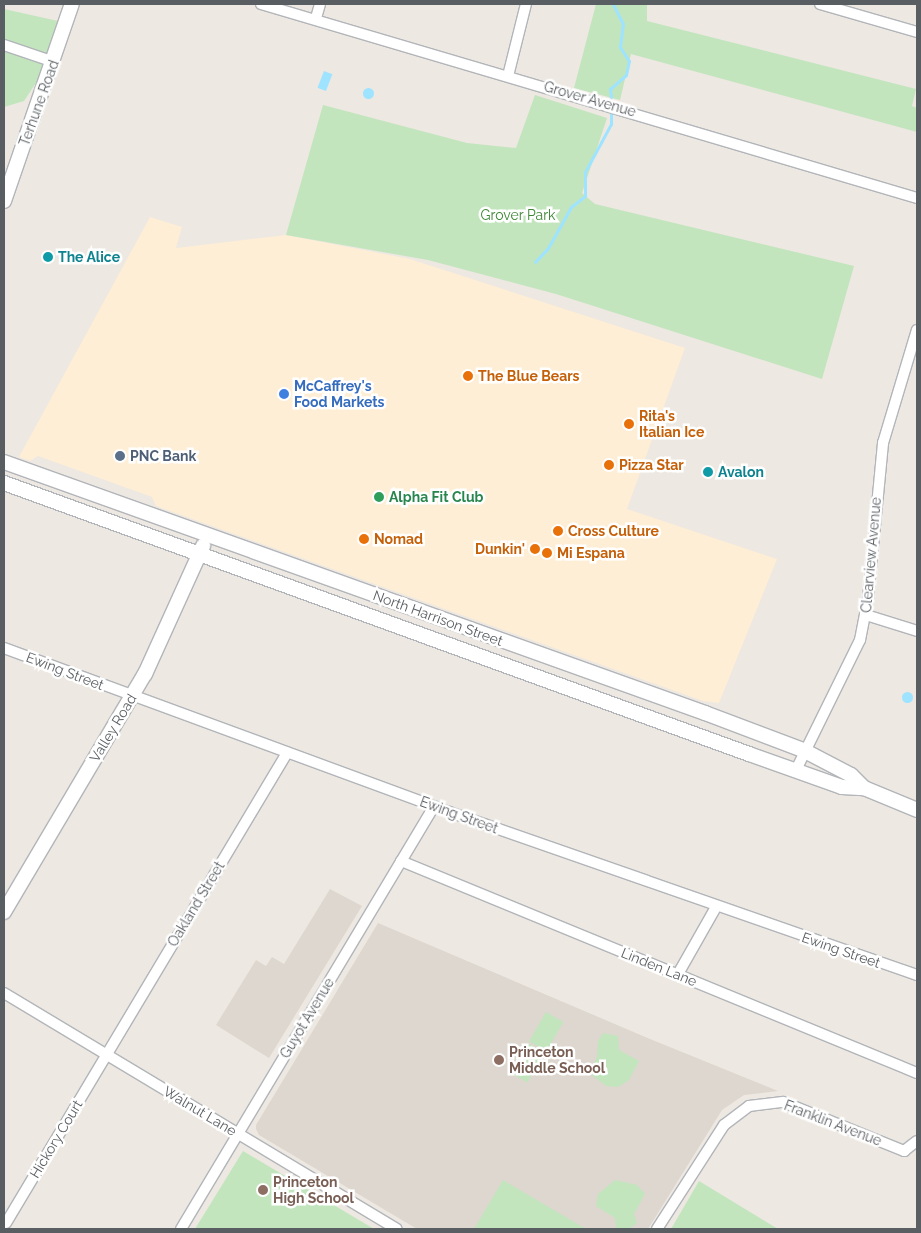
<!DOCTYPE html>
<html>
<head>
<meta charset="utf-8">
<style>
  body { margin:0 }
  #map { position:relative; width:921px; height:1233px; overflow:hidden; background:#ede8e1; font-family:Raleway,sans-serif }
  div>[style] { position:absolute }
  .commercial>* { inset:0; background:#feeed5 }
  .education>* { inset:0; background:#ddd7cf }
  .green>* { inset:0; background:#c2e5bd; transform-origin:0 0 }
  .water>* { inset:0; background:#9ee3ff; transform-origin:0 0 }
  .round { border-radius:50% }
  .stream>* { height:3px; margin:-1.5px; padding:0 1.5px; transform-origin:1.5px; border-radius:1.5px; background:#9ee3ff }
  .roads { filter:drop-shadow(1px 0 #b2b5b9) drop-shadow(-1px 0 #b2b5b9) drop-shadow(0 1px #b2b5b9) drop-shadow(0 -1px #b2b5b9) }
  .street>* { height:10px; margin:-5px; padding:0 5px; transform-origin:5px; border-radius:5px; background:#fff }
  .secondary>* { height:14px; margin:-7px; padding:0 7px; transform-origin:7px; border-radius:7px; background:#fff }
  .dots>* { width:14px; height:14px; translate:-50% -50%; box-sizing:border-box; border:2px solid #fff; border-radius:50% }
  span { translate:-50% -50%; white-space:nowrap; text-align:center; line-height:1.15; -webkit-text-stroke:5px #fff; paint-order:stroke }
  .street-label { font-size:14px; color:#595e62 }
  .park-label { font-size:14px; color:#3c8634 }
  .culture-label { font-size:14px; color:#0d838f; font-weight:700 }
  .left { translate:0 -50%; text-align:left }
  .food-label { font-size:14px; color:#c56008; font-weight:700 }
  .right { translate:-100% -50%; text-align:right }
  .shop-label { font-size:14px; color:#366cbe; font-weight:700 }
  .service-label { font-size:14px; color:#4e5e75; font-weight:700 }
  .leisure-label { font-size:14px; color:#27864d; font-weight:700 }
  .education-label { font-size:14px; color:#785e54; font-weight:700 }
  .frame { position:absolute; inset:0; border:5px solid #595e62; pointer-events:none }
</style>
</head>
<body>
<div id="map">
  <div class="commercial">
    <div style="clip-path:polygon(150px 217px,182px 227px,176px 248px,286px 235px,410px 259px,685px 348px,627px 509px,777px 559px,719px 703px,703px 701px,156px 506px,152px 497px,38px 456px,30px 461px,19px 457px)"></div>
  </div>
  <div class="education">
    <div style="clip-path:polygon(330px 889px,362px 906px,269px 1058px,216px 1025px,256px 960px,266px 966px,272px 957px,284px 964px)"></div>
    <div style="clip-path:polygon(378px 923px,650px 1039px,778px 1091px,744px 1095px,722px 1110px,648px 1229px,417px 1229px,259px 1135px,256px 1129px,256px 1125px)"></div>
  </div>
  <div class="green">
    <div style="clip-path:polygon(596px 4px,647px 4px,647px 21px,916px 89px,912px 106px,917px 108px,917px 132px,631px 54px,620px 100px,574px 88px)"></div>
    <div style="clip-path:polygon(4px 9px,67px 23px,57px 51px,24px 101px,4px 107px)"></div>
    <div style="clip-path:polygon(535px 95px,607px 118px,582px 193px,595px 204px,854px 266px,822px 379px,556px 294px,428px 260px,286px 235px,323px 105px,467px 143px,516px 148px)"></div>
    <div style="left:546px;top:1012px;width:20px;height:34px;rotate:30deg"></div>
    <div style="clip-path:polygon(603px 1033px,618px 1036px,619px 1050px,639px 1061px,629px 1080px,618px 1087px,606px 1086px,589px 1073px,597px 1057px,598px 1041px)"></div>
    <div style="left:527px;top:1043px;width:20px;height:34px;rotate:30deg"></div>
    <div style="clip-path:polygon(243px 1151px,374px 1229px,195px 1229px)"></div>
    <div style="clip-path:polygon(503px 1180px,586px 1229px,474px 1229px)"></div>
    <div style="clip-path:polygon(615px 1180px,637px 1185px,645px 1194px,634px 1214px,637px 1223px,629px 1229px,616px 1228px,615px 1218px,596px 1206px,598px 1194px)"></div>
    <div style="clip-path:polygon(699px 1181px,778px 1229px,671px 1229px)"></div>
  </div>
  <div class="water">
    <div style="left:324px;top:71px;width:9px;height:18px;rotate:21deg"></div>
    <div class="round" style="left:362.5px;top:87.5px;width:11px;height:11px"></div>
    <div class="round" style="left:901.5px;top:691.5px;width:11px;height:11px"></div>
  </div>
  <div class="stream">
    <div style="left:611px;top:97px;width:8px;rotate:-97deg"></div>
    <div style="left:610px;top:89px;width:21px;rotate:-41deg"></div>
    <div style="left:626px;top:75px;width:14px;rotate:-78deg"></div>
    <div style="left:629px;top:61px;width:17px;rotate:-123deg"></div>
    <div style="left:620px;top:47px;width:23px;rotate:-83deg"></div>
    <div style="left:623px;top:24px;width:22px;rotate:-117deg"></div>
    <div style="left:535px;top:262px;width:19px;rotate:-47deg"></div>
    <div style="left:548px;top:248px;width:47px;rotate:-60.7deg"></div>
    <div style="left:571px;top:207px;width:18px;rotate:-38deg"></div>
    <div style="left:585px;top:196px;width:24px;rotate:-90deg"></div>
    <div style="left:585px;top:172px;width:55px;rotate:-61.6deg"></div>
    <div style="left:611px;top:124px;width:10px;rotate:-90deg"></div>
  </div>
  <div class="roads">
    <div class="street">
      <div style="left:261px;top:4px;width:684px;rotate:16.47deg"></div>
      <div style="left:820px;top:4px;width:101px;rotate:16.1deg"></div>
      <div style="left:316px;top:18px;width:15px;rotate:-74deg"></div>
      <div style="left:4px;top:45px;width:53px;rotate:18.8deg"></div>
      <div style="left:508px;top:76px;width:74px;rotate:-76deg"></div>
      <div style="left:866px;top:615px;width:53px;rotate:17.4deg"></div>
      <div style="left:4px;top:648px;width:466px;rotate:20.2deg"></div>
      <div style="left:441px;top:809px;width:504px;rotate:19.23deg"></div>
      <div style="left:796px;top:770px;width:145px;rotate:-63.8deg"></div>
      <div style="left:860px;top:640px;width:42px;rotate:-79deg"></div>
      <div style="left:868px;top:599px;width:157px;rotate:-84.5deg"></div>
      <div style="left:883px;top:443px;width:118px;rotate:-73.3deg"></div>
      <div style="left:401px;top:861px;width:558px;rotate:22.34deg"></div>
      <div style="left:678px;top:974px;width:77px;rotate:-60.4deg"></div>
      <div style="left:4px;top:993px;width:458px;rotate:31deg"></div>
      <div style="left:6px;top:1223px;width:548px;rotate:-59.13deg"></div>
      <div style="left:181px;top:1229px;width:493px;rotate:-59.1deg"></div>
      <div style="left:657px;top:1229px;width:124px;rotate:-57.2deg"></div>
      <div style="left:724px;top:1125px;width:31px;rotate:-37deg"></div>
      <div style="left:749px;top:1106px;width:34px;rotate:-7deg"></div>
      <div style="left:783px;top:1102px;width:131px;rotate:22deg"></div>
      <div style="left:904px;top:1151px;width:16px;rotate:-38deg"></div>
    </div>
    <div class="secondary">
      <div style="left:4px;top:201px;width:208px;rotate:-71deg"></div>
      <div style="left:4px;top:462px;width:745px;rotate:19.7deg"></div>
      <div style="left:705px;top:713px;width:105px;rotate:20.7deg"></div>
      <div style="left:803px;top:750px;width:54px;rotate:27.5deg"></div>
      <div style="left:851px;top:775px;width:18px;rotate:45deg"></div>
      <div style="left:4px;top:483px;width:793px;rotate:19.99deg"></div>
      <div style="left:749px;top:754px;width:99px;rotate:19.5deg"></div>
      <div style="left:842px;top:787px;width:22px;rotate:3deg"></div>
      <div style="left:864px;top:788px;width:57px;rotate:22.5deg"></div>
      <div style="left:4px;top:912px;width:277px;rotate:-59.4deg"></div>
      <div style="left:145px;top:674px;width:141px;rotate:-65.6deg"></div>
    </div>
  </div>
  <div class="dots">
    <div style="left:48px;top:257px;background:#0f9aa8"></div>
    <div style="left:468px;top:376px;background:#e8710a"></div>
    <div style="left:284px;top:394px;background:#3f7fe0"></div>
    <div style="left:629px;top:424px;background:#e8710a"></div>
    <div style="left:120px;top:456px;background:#5c6f8a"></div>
    <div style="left:609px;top:465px;background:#e8710a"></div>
    <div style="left:708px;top:472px;background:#0f9aa8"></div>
    <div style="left:379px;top:497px;background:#2e9e5b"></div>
    <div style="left:558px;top:531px;background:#e8710a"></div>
    <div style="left:364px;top:539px;background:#e8710a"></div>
    <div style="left:535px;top:549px;background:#e8710a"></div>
    <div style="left:547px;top:553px;background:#e8710a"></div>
    <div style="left:499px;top:1060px;background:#8d6e63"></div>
    <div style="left:263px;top:1190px;background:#8d6e63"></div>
  </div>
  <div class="street-label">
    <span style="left:590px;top:99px;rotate:16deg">Grover Avenue</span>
    <span style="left:39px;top:103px;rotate:-70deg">Terhune Road</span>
    <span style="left:871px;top:555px;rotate:-85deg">Clearview Avenue</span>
    <span style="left:438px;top:618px;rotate:20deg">North Harrison Street</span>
    <span style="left:65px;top:671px;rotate:21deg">Ewing Street</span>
    <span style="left:113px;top:728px;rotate:-59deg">Valley Road</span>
    <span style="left:459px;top:815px;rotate:20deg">Ewing Street</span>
    <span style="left:196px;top:904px;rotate:-59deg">Oakland Street</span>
    <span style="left:841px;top:950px;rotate:19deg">Ewing Street</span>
    <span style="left:659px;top:967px;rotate:22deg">Linden Lane</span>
    <span style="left:307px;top:1018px;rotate:-59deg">Guyot Avenue</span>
    <span style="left:200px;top:1111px;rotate:31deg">Walnut Lane</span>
    <span style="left:833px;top:1123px;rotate:21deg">Franklin Avenue</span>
    <span style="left:56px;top:1139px;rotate:-59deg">Hickory Court</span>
  </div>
  <div class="park-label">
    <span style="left:518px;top:215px">Grover Park</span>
  </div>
  <div class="culture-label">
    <span class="left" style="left:58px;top:257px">The Alice</span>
    <span class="left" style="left:718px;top:472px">Avalon</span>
  </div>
  <div class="food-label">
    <span class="left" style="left:478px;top:376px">The Blue Bears</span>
    <span class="left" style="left:639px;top:424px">Rita's<br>Italian Ice</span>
    <span class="left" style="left:619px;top:465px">Pizza Star</span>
    <span class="left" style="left:568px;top:531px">Cross Culture</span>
    <span class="left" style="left:374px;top:539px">Nomad</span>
    <span class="right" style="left:525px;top:549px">Dunkin'</span>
    <span class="left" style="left:557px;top:553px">Mi Espana</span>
  </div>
  <div class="shop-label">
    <span class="left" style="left:294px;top:394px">McCaffrey's<br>Food Markets</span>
  </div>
  <div class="service-label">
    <span class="left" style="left:130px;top:456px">PNC Bank</span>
  </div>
  <div class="leisure-label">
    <span class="left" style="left:389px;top:497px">Alpha Fit Club</span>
  </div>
  <div class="education-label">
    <span class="left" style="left:509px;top:1060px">Princeton<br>Middle School</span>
    <span class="left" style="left:273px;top:1190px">Princeton<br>High School</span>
  </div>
  <div class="frame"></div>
</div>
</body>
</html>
